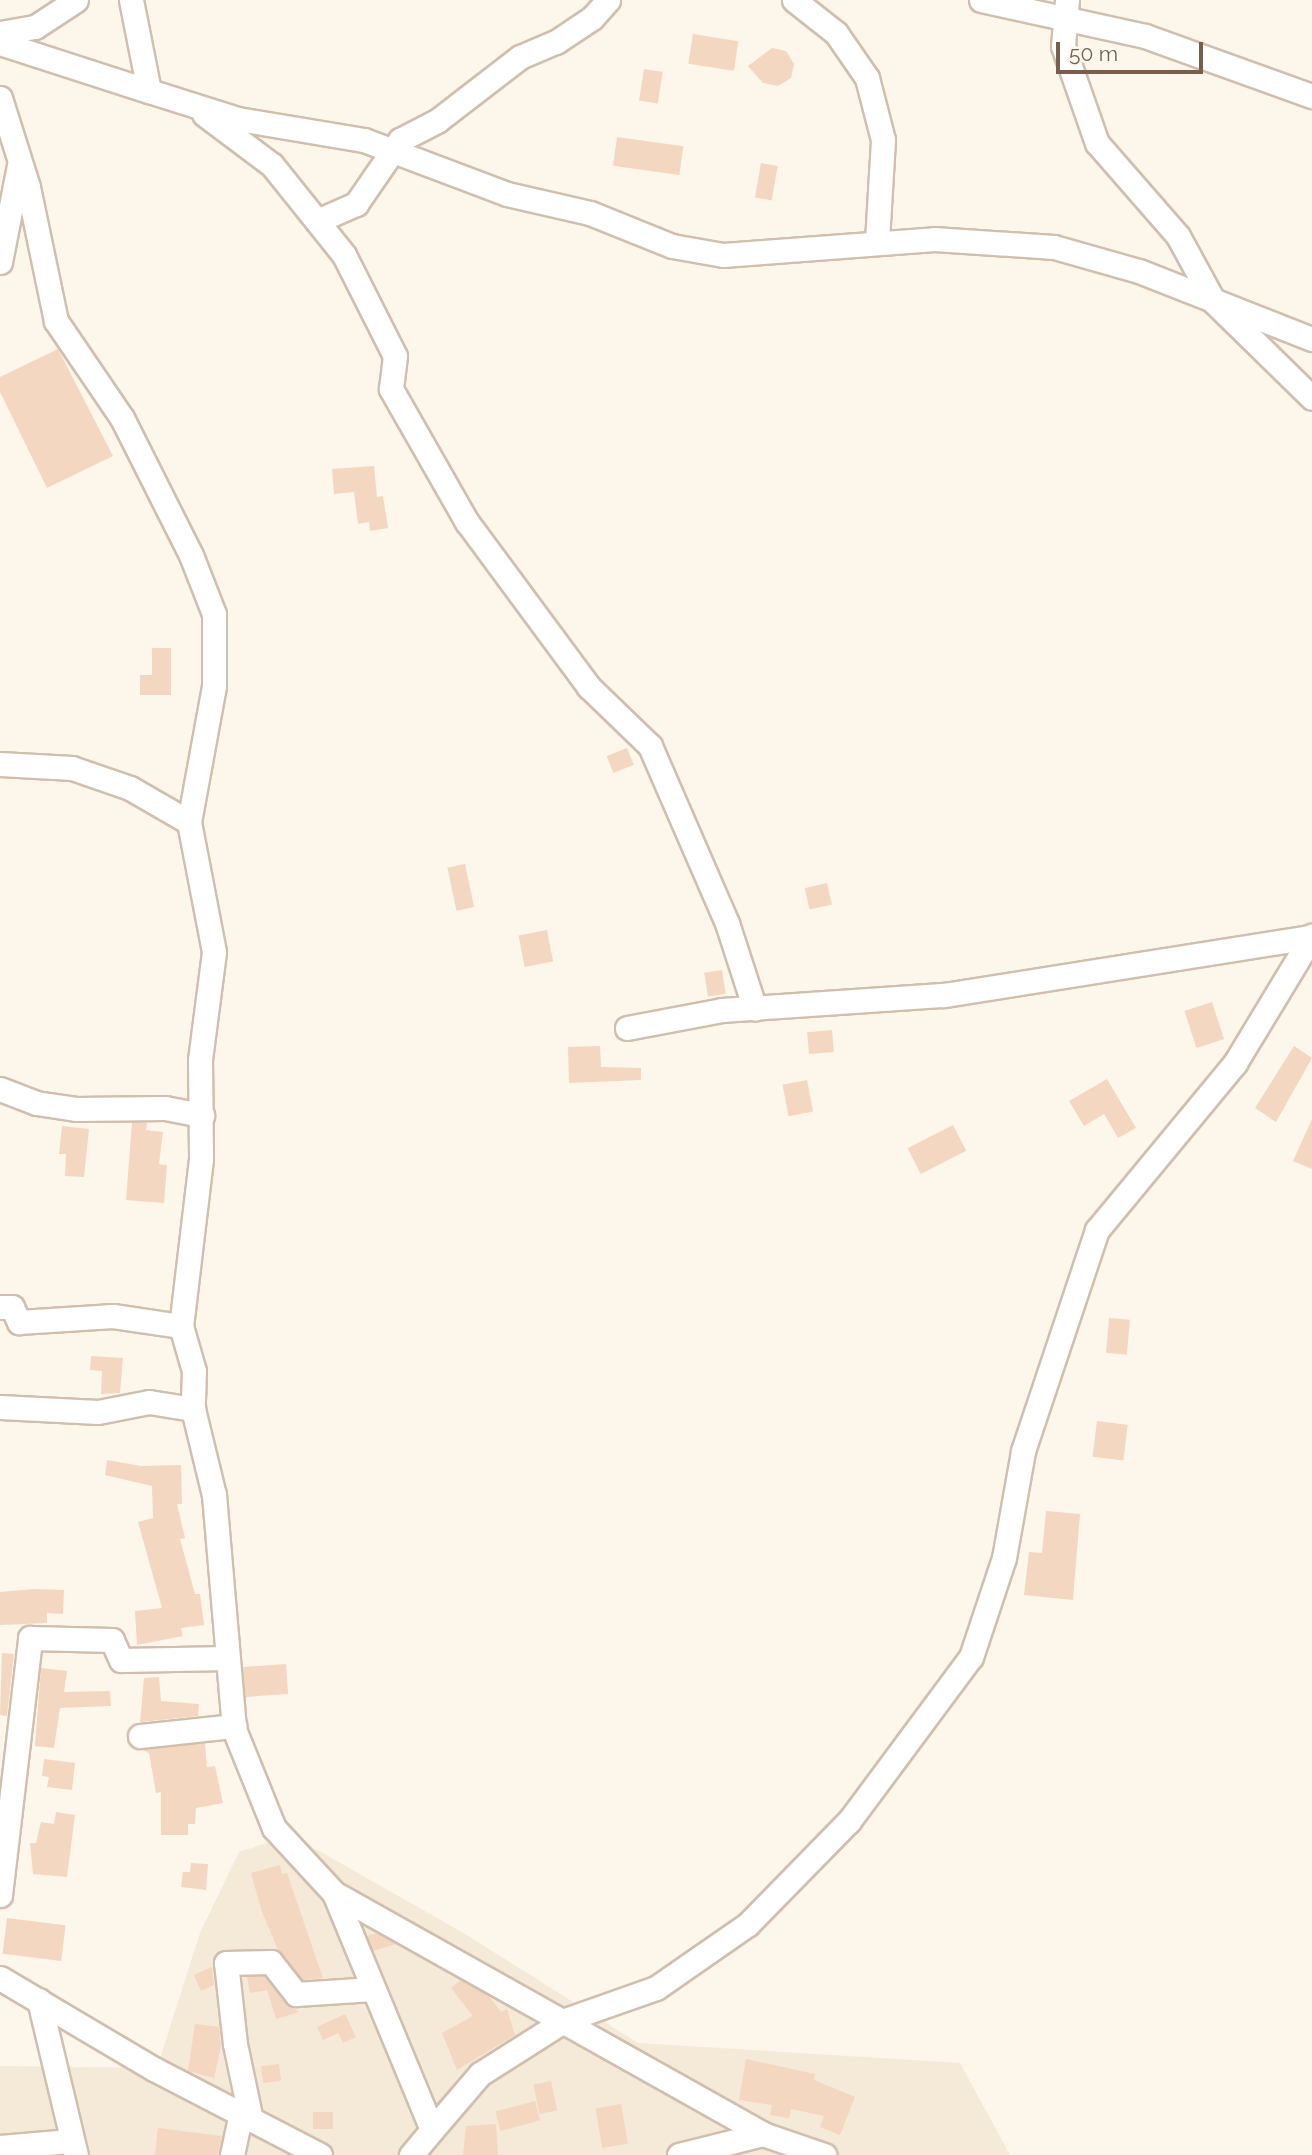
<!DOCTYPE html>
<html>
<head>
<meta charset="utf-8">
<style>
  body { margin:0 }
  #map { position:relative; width:1312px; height:2155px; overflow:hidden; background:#fdf6ea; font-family:Raleway,sans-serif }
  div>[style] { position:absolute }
  .residential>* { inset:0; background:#f5e9d8 }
  .building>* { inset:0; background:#f3d7c1; transform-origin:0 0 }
  .roads { filter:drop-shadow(2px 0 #d0bfae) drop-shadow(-2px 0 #d0bfae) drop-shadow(0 2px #d0bfae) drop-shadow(0 -2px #d0bfae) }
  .minor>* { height:23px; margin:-11.5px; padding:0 11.5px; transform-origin:11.5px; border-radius:11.5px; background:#fff }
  span { translate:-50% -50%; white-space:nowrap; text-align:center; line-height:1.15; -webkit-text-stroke:7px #fffaf1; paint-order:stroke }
  .scale { position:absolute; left:1056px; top:42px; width:147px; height:32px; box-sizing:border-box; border:4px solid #795e4c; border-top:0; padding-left:9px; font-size:21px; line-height:24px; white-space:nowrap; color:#795e4c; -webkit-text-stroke:5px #fffaf1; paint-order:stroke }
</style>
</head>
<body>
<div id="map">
  <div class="residential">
    <div style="clip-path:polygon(291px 1835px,465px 1934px,638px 2043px,960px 2063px,1010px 2155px,0 2155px,0 2066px,157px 2068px,200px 1933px,239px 1852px)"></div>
  </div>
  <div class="building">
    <div style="left:693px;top:34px;width:46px;height:30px;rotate:9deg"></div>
    <div style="clip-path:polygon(772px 48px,786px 51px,794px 64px,791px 78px,778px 86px,763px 83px,748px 66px)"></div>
    <div style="left:644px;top:69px;width:19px;height:32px;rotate:9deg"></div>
    <div style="left:617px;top:137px;width:67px;height:29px;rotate:8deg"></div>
    <div style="left:761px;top:163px;width:17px;height:35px;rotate:10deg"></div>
    <div style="clip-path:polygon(58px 349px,113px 456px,47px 488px,0 392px,0 377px)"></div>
    <div style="clip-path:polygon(374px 466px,377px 497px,383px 496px,388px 528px,370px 531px,369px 522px,358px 524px,354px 492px,334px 494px,332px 469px)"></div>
    <div style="clip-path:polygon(152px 648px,171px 648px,171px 695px,140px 695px,140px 675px,152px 675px)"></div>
    <div style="left:627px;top:748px;width:18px;height:22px;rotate:68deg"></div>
    <div style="left:465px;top:864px;width:44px;height:18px;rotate:78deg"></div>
    <div style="left:827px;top:883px;width:22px;height:23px;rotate:77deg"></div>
    <div style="left:547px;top:930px;width:32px;height:29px;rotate:79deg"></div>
    <div style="left:722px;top:970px;width:24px;height:18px;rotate:81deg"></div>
    <div style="left:1212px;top:1002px;width:39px;height:29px;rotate:72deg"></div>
    <div style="left:832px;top:1030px;width:22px;height:25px;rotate:85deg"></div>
    <div style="clip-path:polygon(600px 1046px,601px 1067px,641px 1068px,641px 1080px,569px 1083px,568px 1047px)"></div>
    <div style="clip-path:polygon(1294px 1046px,1312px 1058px,1276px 1122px,1255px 1108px)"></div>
    <div style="clip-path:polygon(1107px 1079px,1136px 1128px,1118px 1138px,1104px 1114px,1084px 1126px,1069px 1101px)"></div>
    <div style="left:807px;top:1080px;width:32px;height:25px;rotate:79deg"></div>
    <div style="clip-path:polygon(1312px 1119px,1312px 1169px,1293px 1161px)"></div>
    <div style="clip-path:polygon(132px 1122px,147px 1123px,146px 1130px,163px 1132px,159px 1164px,167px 1165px,164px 1203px,126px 1200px)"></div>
    <div style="left:953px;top:1125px;width:29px;height:51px;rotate:63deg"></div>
    <div style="clip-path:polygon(62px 1126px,89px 1129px,84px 1177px,65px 1176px,66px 1154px,59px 1154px)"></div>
    <div style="left:1109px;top:1318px;width:21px;height:35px;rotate:5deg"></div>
    <div style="clip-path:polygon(91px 1356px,123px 1358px,120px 1393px,101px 1394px,102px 1371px,90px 1370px)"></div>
    <div style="left:1097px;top:1421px;width:31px;height:36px;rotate:7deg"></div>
    <div style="clip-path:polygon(107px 1460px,141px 1466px,181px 1465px,182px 1504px,177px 1504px,185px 1538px,180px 1539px,195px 1594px,200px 1594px,204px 1625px,181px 1628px,183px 1636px,137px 1645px,135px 1611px,162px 1608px,138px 1522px,153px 1518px,152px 1486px,105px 1475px)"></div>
    <div style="clip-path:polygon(1046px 1511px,1080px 1514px,1073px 1600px,1024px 1595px,1029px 1552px,1042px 1553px)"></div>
    <div style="clip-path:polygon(35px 1589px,64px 1590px,63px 1614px,47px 1613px,47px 1623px,0 1625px,0 1592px)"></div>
    <div style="clip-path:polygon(2px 1653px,14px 1654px,7px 1716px,0 1715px)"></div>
    <div style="left:286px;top:1664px;width:30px;height:43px;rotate:86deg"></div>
    <div style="clip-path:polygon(41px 1668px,67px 1671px,64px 1692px,110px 1691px,111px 1706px,60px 1708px,54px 1748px,35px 1746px)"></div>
    <div style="clip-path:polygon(159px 1677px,161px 1701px,199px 1704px,198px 1716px,140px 1722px,144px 1678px)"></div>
    <div style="clip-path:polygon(205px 1743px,207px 1767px,215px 1766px,223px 1803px,196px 1808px,195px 1824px,188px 1824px,188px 1835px,161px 1835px,161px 1792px,156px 1793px,149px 1753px,142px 1750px)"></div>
    <div style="clip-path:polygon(44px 1759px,75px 1763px,72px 1790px,47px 1787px,49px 1777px,42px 1776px)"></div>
    <div style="clip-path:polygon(56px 1812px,75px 1815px,67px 1877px,33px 1874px,30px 1843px,36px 1843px,41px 1822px,54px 1824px)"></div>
    <div style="clip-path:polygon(191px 1863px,208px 1864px,206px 1890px,181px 1887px,183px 1872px,190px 1872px)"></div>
    <div style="clip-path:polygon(280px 1865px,282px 1874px,287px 1873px,323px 1978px,302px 1980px,278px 1950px,262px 1912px,251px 1873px)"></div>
    <div style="left:7px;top:1918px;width:59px;height:36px;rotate:7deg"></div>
    <div style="clip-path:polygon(377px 1933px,396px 1944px,373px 1951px,367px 1936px)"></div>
    <div style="clip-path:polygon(212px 1967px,214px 1985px,201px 1991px,194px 1975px)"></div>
    <div style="clip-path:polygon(264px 1976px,285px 2003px,299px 2012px,276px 2019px,267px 1990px,250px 1993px,247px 1977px)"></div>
    <div style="clip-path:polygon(461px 1980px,489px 1996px,501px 2012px,507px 2009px,515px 2035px,457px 2070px,442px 2033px,473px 2016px,451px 1988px)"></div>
    <div style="clip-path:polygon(345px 2014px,356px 2037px,343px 2043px,338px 2033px,323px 2040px,317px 2027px)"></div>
    <div style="clip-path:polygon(195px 2024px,219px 2027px,221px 2046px,214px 2078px,188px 2071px)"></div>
    <div style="clip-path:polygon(746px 2059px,815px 2074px,814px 2080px,855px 2097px,840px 2135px,820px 2127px,824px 2116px,791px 2109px,789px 2118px,770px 2115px,772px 2105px,739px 2100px)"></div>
    <div style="left:279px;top:2064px;width:17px;height:18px;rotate:83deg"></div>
    <div style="left:551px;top:2081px;width:30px;height:18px;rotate:78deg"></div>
    <div style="left:535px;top:2101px;width:20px;height:41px;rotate:75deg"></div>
    <div style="left:621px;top:2104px;width:40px;height:26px;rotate:80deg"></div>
    <div style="left:313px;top:2112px;width:20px;height:17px"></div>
    <div style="clip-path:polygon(496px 2124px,498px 2155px,463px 2155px,466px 2126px)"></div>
    <div style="clip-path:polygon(158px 2128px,222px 2136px,218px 2155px,155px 2155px)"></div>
  </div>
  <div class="roads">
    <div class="minor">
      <div style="left:131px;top:0;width:93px;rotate:78.8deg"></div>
      <div style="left:149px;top:91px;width:93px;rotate:17.5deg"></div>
      <div style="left:238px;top:119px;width:128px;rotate:9.5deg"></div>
      <div style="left:364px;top:140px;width:153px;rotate:20.7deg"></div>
      <div style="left:507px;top:194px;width:85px;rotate:12.9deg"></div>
      <div style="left:590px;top:213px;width:88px;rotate:21.9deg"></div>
      <div style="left:672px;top:246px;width:52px;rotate:10deg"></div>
      <div style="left:723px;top:255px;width:212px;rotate:-4.3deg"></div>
      <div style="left:934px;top:239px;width:120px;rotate:3.8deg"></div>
      <div style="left:1054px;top:247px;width:88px;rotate:15.8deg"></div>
      <div style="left:1139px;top:271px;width:186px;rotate:21.5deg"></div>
      <div style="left:794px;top:0;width:53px;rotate:38.2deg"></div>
      <div style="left:836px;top:33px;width:55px;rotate:55.4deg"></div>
      <div style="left:867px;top:78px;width:64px;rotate:75.5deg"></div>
      <div style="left:883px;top:140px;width:101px;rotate:93.4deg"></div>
      <div style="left:981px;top:0;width:168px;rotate:12.4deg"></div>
      <div style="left:1145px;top:36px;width:177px;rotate:19.8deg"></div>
      <div style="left:1067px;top:0;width:46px;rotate:95deg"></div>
      <div style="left:1063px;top:46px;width:103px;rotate:70.7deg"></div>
      <div style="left:1097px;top:143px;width:123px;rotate:48.9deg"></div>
      <div style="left:1178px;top:236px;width:75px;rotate:61.4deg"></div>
      <div style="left:1214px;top:302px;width:137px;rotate:44.4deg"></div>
      <div style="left:0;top:33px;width:36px;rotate:-10deg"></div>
      <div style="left:35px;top:27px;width:49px;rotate:-33.4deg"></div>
      <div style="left:0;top:43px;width:157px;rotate:17.9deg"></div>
      <div style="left:0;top:98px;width:93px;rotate:72.5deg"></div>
      <div style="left:28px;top:187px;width:137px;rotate:78.2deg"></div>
      <div style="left:56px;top:321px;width:117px;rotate:55.8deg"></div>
      <div style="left:122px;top:418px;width:153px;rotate:63.3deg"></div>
      <div style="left:191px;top:555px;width:63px;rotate:68.7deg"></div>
      <div style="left:214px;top:614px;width:72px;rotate:90deg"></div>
      <div style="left:214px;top:686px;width:138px;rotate:100.4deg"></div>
      <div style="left:189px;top:822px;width:132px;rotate:79.1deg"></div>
      <div style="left:214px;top:952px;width:109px;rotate:97.4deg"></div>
      <div style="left:200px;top:1060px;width:99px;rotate:89.4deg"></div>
      <div style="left:201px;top:1159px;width:168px;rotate:96.8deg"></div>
      <div style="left:181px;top:1326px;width:47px;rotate:73.9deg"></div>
      <div style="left:194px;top:1371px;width:38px;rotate:92deg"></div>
      <div style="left:193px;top:1409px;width:89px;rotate:76.3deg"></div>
      <div style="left:214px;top:1495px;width:235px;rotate:85.1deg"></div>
      <div style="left:234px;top:1729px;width:107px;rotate:68deg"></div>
      <div style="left:274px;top:1828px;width:88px;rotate:47.3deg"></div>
      <div style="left:334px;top:1893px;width:492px;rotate:29.3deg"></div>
      <div style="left:204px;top:114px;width:85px;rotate:36.9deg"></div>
      <div style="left:272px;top:165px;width:115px;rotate:51.3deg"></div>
      <div style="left:344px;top:255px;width:113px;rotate:63.2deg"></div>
      <div style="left:395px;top:356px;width:33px;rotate:97deg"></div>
      <div style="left:391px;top:389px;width:153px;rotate:60.3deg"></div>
      <div style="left:467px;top:522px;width:205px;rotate:53.5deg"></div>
      <div style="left:589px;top:687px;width:85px;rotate:44deg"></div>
      <div style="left:650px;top:746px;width:193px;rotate:66.5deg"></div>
      <div style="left:727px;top:923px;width:90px;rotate:72deg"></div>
      <div style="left:317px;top:221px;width:43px;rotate:-23.6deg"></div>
      <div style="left:356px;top:204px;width:78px;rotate:-55.5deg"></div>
      <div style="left:400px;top:140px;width:42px;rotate:-27.2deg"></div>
      <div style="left:437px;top:121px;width:105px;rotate:-37.6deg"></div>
      <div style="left:520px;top:57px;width:39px;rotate:-23deg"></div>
      <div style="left:556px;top:42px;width:43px;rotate:-33.7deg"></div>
      <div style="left:592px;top:18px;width:24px;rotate:-48deg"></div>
      <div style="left:0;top:262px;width:99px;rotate:-78.9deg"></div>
      <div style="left:0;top:764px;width:72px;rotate:3.2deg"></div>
      <div style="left:72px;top:768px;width:61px;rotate:19deg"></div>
      <div style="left:130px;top:788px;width:68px;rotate:30deg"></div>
      <div style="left:627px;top:1028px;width:97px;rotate:-10.7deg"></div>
      <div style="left:722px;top:1010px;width:223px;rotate:-3.9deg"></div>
      <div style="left:944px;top:995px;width:371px;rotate:-9deg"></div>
      <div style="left:0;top:1089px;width:39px;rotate:21deg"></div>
      <div style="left:36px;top:1103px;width:40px;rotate:8.5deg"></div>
      <div style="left:76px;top:1109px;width:89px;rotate:-0.6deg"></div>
      <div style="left:165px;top:1108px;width:38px;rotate:11deg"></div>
      <div style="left:0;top:1307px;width:12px"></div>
      <div style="left:12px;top:1307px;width:17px;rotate:65deg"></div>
      <div style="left:19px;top:1322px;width:94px;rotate:-3.7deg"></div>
      <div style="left:113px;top:1316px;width:69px;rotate:8.4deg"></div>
      <div style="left:0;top:1407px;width:98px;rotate:2.9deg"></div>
      <div style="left:98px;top:1412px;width:52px;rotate:-11.1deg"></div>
      <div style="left:149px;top:1402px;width:45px;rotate:9deg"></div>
      <div style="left:140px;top:1736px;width:95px;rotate:-6.1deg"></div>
      <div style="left:334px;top:1893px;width:256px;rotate:67.5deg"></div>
      <div style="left:432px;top:2130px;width:33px;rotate:130deg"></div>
      <div style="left:0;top:1895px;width:259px;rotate:-83.3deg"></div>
      <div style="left:30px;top:1638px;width:82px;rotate:1.4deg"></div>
      <div style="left:112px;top:1640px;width:22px;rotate:66deg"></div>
      <div style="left:121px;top:1660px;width:107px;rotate:-1.1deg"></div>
      <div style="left:0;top:1978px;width:179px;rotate:30.6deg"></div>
      <div style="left:154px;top:2069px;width:187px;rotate:27.4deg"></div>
      <div style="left:39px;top:2000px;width:159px;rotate:76.6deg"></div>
      <div style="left:251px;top:2120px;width:78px;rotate:-101.9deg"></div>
      <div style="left:235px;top:2044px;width:81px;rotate:-96.3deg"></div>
      <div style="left:226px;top:1963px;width:45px;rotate:-1.3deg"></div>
      <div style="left:271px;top:1962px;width:41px;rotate:52deg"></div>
      <div style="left:296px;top:1994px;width:77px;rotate:-3.7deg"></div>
      <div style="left:432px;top:2130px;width:74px;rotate:-49.4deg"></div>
      <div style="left:480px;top:2074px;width:101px;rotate:-32.4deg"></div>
      <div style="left:565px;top:2020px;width:96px;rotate:-19.4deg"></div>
      <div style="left:656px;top:1988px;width:112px;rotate:-34.8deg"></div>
      <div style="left:748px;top:1924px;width:144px;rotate:-45.6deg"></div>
      <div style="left:849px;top:1821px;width:204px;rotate:-53.4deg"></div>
      <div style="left:971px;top:1657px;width:104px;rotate:-71.6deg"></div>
      <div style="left:1004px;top:1558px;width:109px;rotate:-79.9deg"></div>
      <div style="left:1023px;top:1451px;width:233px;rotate:-71.5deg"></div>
      <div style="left:1097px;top:1230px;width:217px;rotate:-50.4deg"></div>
      <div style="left:1235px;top:1063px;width:149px;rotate:-58.8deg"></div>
      <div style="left:0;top:2147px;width:70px;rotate:-4.9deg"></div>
      <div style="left:232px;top:2155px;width:40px;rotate:-78deg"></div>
      <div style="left:679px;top:2155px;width:87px;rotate:-14deg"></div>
      <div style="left:763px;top:2134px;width:65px;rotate:19deg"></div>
    </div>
  </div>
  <div class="scale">50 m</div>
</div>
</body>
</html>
